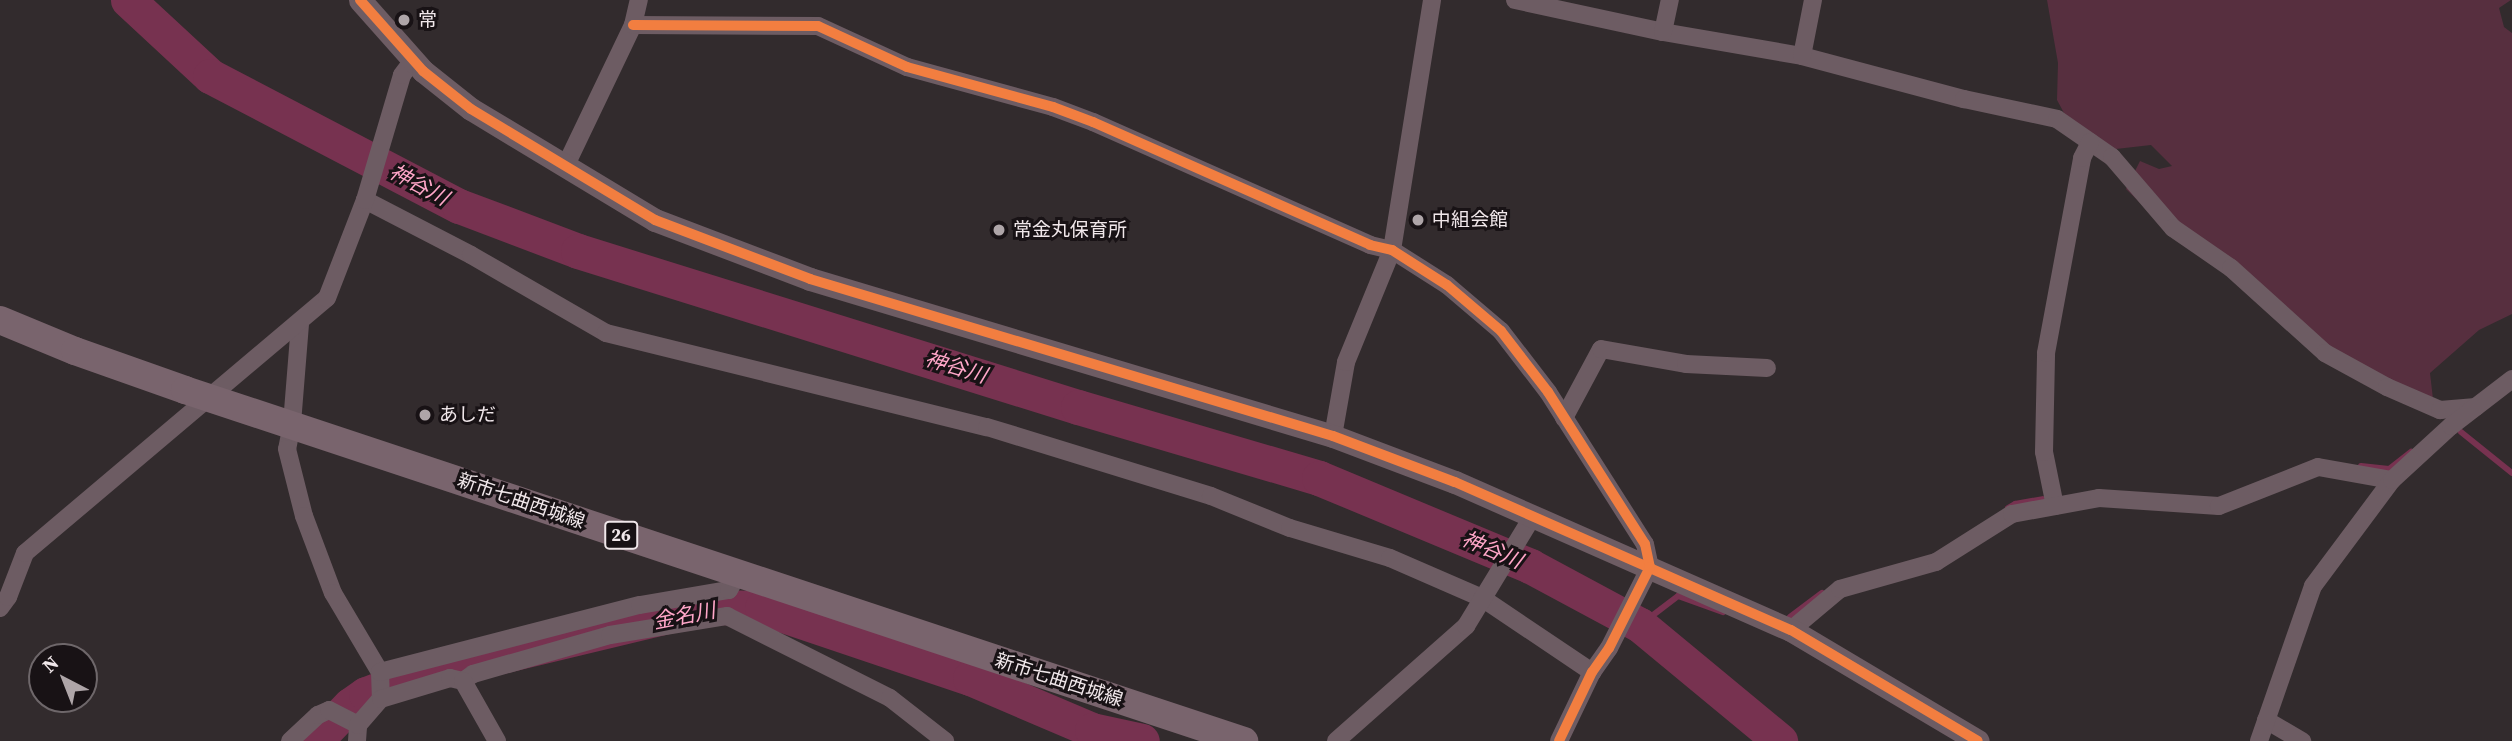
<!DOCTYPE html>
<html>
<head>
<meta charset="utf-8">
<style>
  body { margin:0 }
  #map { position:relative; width:2512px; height:741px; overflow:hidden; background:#322b2d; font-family:"Source Serif 4","Noto Sans JP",serif }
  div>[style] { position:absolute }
  .green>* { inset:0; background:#572f3f }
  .stream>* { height:6px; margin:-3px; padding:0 3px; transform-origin:3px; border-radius:3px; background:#773250 }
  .river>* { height:35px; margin:-17.5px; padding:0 17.5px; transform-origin:17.5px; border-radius:17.5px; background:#773250 }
  .minor>* { height:18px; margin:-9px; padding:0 9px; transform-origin:9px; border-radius:9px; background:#6d5c63 }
  .tertiary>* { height:23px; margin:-11.5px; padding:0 11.5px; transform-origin:11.5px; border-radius:11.5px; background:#6d5c63 }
  .primary>* { height:28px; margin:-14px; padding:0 14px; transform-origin:14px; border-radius:14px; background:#79646d }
  .cycleway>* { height:10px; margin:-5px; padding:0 5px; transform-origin:5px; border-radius:5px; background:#f27e40 }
  .dots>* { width:19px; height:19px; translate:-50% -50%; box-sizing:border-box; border:4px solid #181215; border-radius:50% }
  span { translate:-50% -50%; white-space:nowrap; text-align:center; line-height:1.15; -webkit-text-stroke:6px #181215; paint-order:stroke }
  .shield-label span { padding:2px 5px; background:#181215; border:2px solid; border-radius:5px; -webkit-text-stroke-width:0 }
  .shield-label { font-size:18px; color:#f0e7ea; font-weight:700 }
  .poi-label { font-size:19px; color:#f0e7ea }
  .left { translate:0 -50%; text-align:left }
  .street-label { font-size:19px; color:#f0e7ea }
  .water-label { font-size:21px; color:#ffa6c8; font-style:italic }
  .north { position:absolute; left:28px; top:643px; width:70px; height:70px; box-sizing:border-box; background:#181215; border:2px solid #6e676a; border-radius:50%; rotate:318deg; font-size:19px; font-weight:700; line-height:28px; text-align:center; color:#f0e7ea }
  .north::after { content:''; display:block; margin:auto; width:24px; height:32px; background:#aea5a8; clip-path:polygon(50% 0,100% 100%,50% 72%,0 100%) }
</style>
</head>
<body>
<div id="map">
  <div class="green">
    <div style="clip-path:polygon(2047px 0,2511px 0,2499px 8px,2504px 27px,2512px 33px,2512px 314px,2479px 330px,2430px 373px,2433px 399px,2385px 382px,2328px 348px,2171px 233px,2126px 189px,2140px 161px,2159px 169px,2172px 166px,2151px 145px,2107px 150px,2070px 124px,2057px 100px,2058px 63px)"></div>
  </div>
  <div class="stream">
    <div style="left:2461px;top:432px;width:65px;rotate:38.8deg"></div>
    <div style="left:2361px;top:466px;width:28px;rotate:6deg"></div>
    <div style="left:2389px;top:469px;width:28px;rotate:-38deg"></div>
    <div style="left:2008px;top:508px;width:8px;rotate:-30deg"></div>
    <div style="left:2015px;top:504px;width:28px;rotate:-10deg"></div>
    <div style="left:1790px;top:617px;width:40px;rotate:-37deg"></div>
    <div style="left:1640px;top:625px;width:48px;rotate:-37.3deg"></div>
    <div style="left:1678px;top:596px;width:48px;rotate:19.6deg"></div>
  </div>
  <div class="river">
    <div style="left:128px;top:0;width:112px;rotate:42.8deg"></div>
    <div style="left:210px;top:76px;width:281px;rotate:27.6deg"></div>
    <div style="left:459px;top:206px;width:127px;rotate:20.7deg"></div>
    <div style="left:578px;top:251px;width:524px;rotate:17.33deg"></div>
    <div style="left:1078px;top:407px;width:251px;rotate:16.4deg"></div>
    <div style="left:1319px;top:478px;width:229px;rotate:22.6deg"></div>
    <div style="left:1530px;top:566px;width:125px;rotate:28.2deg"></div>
    <div style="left:1640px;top:625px;width:182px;rotate:39.6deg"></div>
    <div style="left:315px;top:741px;width:50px;rotate:-45.8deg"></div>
    <div style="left:350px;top:705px;width:19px;rotate:-35deg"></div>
    <div style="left:366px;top:694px;width:42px;rotate:-21deg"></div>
    <div style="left:405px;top:679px;width:269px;rotate:-13.5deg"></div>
    <div style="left:667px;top:616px;width:50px;rotate:-10.4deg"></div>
    <div style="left:716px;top:607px;width:46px;rotate:1.2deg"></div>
    <div style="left:762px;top:608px;width:219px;rotate:18.6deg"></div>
    <div style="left:970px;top:678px;width:133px;rotate:23.1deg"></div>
    <div style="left:1092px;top:730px;width:51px;rotate:12.4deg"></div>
  </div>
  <div class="minor">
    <div style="left:1515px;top:0;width:151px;rotate:12.2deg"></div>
    <div style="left:1663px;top:32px;width:141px;rotate:9.8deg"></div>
    <div style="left:1802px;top:56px;width:168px;rotate:14.9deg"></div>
    <div style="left:1964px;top:99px;width:95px;rotate:12.1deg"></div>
    <div style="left:2057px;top:119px;width:67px;rotate:34.6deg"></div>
    <div style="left:2112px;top:157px;width:94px;rotate:49.3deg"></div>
    <div style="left:2173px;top:228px;width:70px;rotate:34.6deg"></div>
    <div style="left:2231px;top:268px;width:127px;rotate:42.1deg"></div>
    <div style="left:2325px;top:353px;width:71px;rotate:28.7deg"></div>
    <div style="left:2387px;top:387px;width:58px;rotate:23.5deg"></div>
    <div style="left:2440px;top:410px;width:36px;rotate:-5deg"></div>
    <div style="left:633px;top:25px;width:185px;rotate:0.3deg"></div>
    <div style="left:818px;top:26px;width:98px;rotate:24.7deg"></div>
    <div style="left:907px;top:67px;width:151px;rotate:15.3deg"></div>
    <div style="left:1053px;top:107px;width:43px;rotate:20.6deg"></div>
    <div style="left:1093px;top:122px;width:303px;rotate:23.9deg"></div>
    <div style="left:1370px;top:245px;width:23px;rotate:13deg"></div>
    <div style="left:1392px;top:250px;width:65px;rotate:32.5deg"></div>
    <div style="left:1447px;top:285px;width:71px;rotate:40.4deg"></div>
    <div style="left:1501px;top:331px;width:77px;rotate:52.4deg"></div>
    <div style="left:1548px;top:392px;width:180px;rotate:57.5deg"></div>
    <div style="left:1645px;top:544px;width:24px;rotate:78deg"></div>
    <div style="left:1650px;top:567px;width:91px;rotate:116.8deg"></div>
    <div style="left:1609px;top:648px;width:29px;rotate:125deg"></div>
    <div style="left:1592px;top:672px;width:76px;rotate:115.6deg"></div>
    <div style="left:1663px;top:32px;width:33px;rotate:-78deg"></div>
    <div style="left:1802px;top:56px;width:57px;rotate:-78.9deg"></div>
    <div style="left:565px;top:167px;width:157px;rotate:-64.4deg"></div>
    <div style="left:633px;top:25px;width:26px;rotate:-77deg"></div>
    <div style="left:365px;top:200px;width:119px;rotate:27.4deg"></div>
    <div style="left:471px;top:255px;width:156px;rotate:30deg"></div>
    <div style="left:606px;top:333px;width:392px;rotate:13.9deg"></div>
    <div style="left:987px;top:427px;width:234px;rotate:17.1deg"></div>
    <div style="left:1211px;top:496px;width:85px;rotate:22.1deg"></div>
    <div style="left:1290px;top:528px;width:104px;rotate:16.7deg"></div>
    <div style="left:1390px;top:558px;width:100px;rotate:23.5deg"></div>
    <div style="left:1482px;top:598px;width:133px;rotate:33.9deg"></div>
    <div style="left:300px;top:324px;width:100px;rotate:94.6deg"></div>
    <div style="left:292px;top:424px;width:25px;rotate:101deg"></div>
    <div style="left:287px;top:449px;width:69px;rotate:75.8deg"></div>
    <div style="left:304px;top:516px;width:82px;rotate:69.4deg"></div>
    <div style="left:333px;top:593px;width:92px;rotate:59.3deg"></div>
    <div style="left:380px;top:672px;width:27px;rotate:88deg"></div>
    <div style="left:1564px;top:418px;width:78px;rotate:-61.8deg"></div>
    <div style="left:1601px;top:349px;width:86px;rotate:10deg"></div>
    <div style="left:1686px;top:364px;width:81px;rotate:2.8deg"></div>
    <div style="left:1333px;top:436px;width:75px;rotate:-80deg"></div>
    <div style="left:1346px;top:362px;width:121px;rotate:-67.7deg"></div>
    <div style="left:1392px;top:250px;width:253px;rotate:-80.9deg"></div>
    <div style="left:2055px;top:506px;width:55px;rotate:-101.5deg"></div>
    <div style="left:2044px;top:452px;width:99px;rotate:-88.8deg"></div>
    <div style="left:2046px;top:353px;width:198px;rotate:-79.5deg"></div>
    <div style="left:2082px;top:158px;width:18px;rotate:-63deg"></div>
    <div style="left:0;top:608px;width:14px;rotate:-54deg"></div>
    <div style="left:8px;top:597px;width:47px;rotate:-68.9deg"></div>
    <div style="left:25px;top:553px;width:395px;rotate:-40.2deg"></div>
    <div style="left:327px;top:298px;width:105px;rotate:-68.8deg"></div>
    <div style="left:365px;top:200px;width:130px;rotate:-73.5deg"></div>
    <div style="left:402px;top:75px;width:20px;rotate:-53deg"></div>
    <div style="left:1791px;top:630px;width:64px;rotate:-39.9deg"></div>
    <div style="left:1840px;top:589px;width:100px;rotate:-15.7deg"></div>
    <div style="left:1936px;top:562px;width:90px;rotate:-32.3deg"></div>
    <div style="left:2012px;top:514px;width:88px;rotate:-10.4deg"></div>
    <div style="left:2099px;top:498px;width:120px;rotate:3.8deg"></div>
    <div style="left:2219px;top:506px;width:106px;rotate:-21.5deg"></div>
    <div style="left:2318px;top:467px;width:75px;rotate:10deg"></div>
    <div style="left:380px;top:672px;width:268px;rotate:-14.5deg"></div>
    <div style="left:640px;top:605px;width:90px;rotate:-9.6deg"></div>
    <div style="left:729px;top:590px;width:18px;rotate:-61deg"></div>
    <div style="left:463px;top:681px;width:12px;rotate:-35deg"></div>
    <div style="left:473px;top:674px;width:142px;rotate:-15.9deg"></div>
    <div style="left:610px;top:635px;width:119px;rotate:-9.2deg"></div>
    <div style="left:727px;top:616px;width:182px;rotate:26.7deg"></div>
    <div style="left:890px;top:698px;width:70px;rotate:38deg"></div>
    <div style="left:2266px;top:720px;width:42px;rotate:30.3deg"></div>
    <div style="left:290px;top:741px;width:38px;rotate:-43deg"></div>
    <div style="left:318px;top:715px;width:12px;rotate:-24deg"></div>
    <div style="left:329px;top:710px;width:33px;rotate:27deg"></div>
    <div style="left:357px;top:741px;width:16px;rotate:-86deg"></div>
    <div style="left:358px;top:725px;width:35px;rotate:-49deg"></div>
    <div style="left:381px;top:699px;width:72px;rotate:-16.9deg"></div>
    <div style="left:450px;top:678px;width:13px;rotate:13deg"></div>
    <div style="left:463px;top:681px;width:69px;rotate:60.5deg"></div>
    <div style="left:1336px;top:741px;width:174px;rotate:-41.5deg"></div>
    <div style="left:1466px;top:626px;width:129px;rotate:-58.7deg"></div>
    <div style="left:2259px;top:741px;width:164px;rotate:-70.8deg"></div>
    <div style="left:2313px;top:586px;width:132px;rotate:-53.3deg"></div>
    <div style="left:2392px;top:480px;width:80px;rotate:-42.5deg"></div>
    <div style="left:2451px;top:426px;width:77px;rotate:-37.6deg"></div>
  </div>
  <div class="tertiary">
    <div style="left:360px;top:0;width:95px;rotate:48.4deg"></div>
    <div style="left:423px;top:71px;width:61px;rotate:38.4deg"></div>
    <div style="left:471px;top:109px;width:215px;rotate:31.1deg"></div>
    <div style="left:655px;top:220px;width:166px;rotate:20.8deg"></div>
    <div style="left:810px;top:279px;width:546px;rotate:16.71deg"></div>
    <div style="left:1333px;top:436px;width:130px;rotate:20.7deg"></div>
    <div style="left:1455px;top:482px;width:367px;rotate:23.8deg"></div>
    <div style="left:1791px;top:630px;width:217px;rotate:30.7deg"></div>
  </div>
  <div class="primary">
    <div style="left:0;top:320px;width:81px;rotate:22.5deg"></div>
    <div style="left:75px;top:351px;width:117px;rotate:19.5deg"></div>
    <div style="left:185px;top:390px;width:1116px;rotate:18.34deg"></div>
  </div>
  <div class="cycleway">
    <div style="left:360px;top:0;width:95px;rotate:48.4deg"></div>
    <div style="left:423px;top:71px;width:61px;rotate:38.4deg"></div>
    <div style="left:471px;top:109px;width:215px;rotate:31.1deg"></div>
    <div style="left:655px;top:220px;width:166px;rotate:20.8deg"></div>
    <div style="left:810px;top:279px;width:546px;rotate:16.71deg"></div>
    <div style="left:1333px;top:436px;width:130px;rotate:20.7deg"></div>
    <div style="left:1455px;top:482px;width:367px;rotate:23.8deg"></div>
    <div style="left:1791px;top:630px;width:217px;rotate:30.7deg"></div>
    <div style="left:633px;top:25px;width:185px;rotate:0.3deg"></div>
    <div style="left:818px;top:26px;width:98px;rotate:24.7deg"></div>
    <div style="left:907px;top:67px;width:151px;rotate:15.3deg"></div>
    <div style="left:1053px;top:107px;width:43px;rotate:20.6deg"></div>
    <div style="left:1093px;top:122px;width:303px;rotate:23.9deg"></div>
    <div style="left:1370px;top:245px;width:23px;rotate:13deg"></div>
    <div style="left:1392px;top:250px;width:65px;rotate:32.5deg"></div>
    <div style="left:1447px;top:285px;width:71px;rotate:40.4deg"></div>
    <div style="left:1501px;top:331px;width:77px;rotate:52.4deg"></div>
    <div style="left:1548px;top:392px;width:180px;rotate:57.5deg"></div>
    <div style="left:1645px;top:544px;width:24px;rotate:78deg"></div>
    <div style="left:1650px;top:567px;width:91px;rotate:116.8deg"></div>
    <div style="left:1609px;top:648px;width:29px;rotate:125deg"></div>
    <div style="left:1592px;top:672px;width:76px;rotate:115.6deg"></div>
  </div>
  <div class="dots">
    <div style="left:404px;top:20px;background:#aea5a8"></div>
    <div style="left:1418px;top:220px;background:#aea5a8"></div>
    <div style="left:999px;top:230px;background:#aea5a8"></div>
    <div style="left:425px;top:415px;background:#aea5a8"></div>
  </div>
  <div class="shield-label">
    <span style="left:621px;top:535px">26</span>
  </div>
  <div class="poi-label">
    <span class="left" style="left:418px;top:20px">常</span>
    <span class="left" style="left:1432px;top:220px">中組会館</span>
    <span class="left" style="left:1013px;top:230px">常金丸保育所</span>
    <span class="left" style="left:439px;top:415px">あしだ</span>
  </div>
  <div class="street-label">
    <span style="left:521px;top:501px;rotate:19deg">新市七曲西城線</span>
    <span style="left:1059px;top:680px;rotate:18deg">新市七曲西城線</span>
  </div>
  <div class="water-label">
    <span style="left:419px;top:185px;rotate:28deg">神谷川</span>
    <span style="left:956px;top:367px;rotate:17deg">神谷川</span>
    <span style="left:1492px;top:550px;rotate:23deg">神谷川</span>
    <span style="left:684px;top:616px;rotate:-11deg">金名川</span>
  </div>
  <div class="north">N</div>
</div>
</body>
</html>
